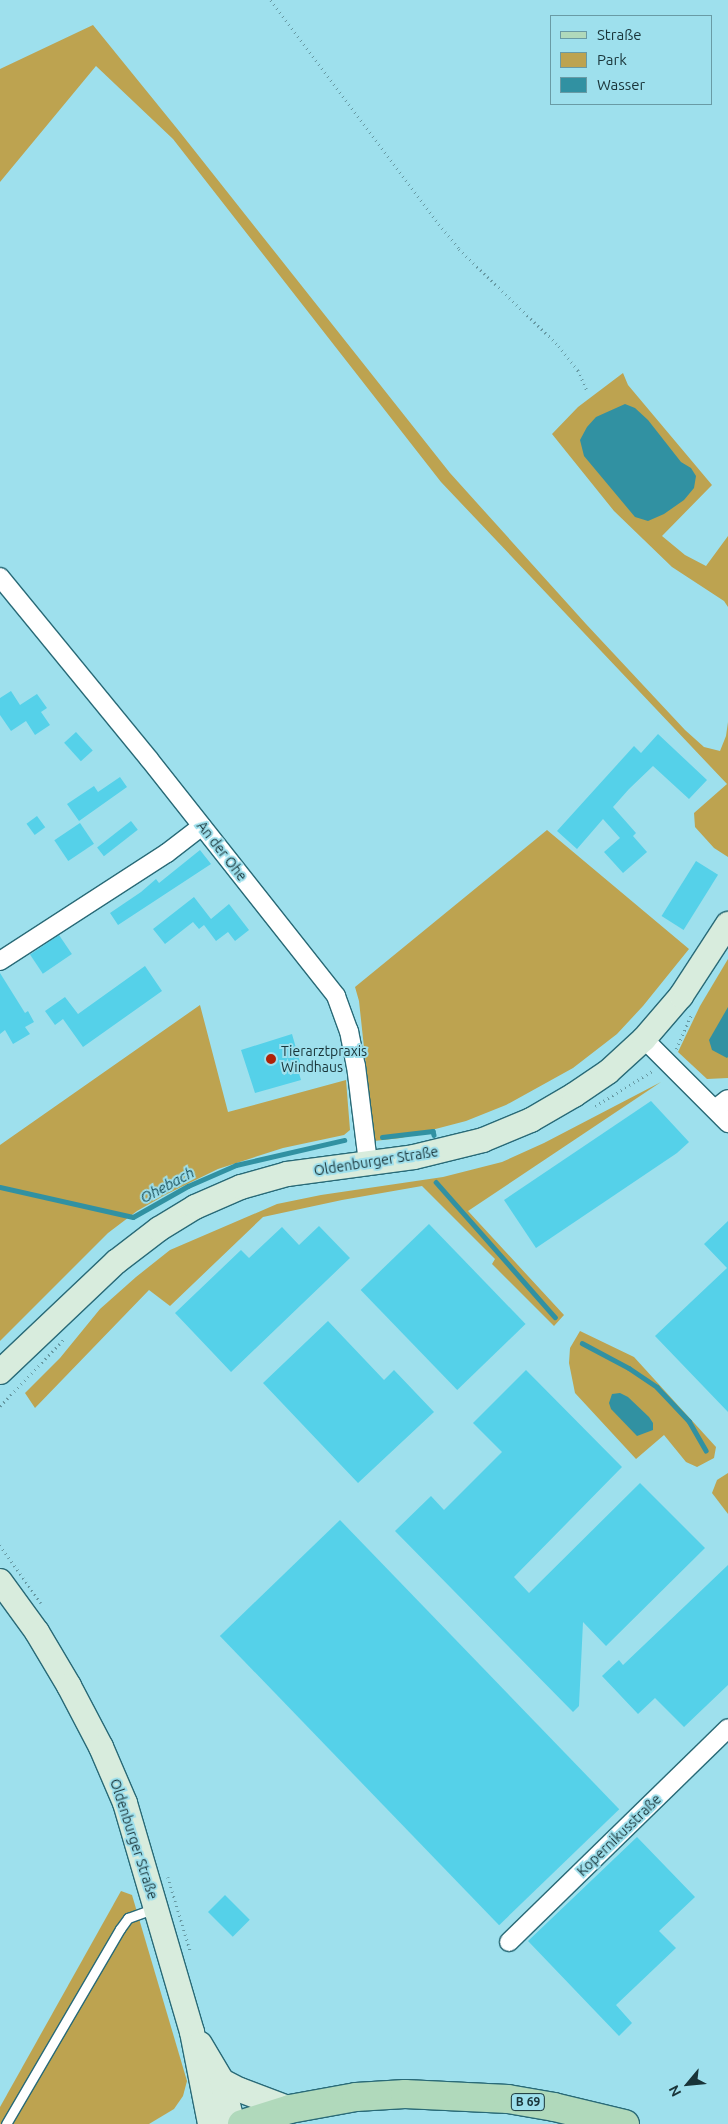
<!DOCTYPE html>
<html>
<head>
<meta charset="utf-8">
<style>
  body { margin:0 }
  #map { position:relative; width:728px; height:2124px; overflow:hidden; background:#9ee0ed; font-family:Ubuntu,sans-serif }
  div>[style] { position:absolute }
  .green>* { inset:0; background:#bda350 }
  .water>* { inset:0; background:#3191a2 }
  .stream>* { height:4.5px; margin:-2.25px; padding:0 2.25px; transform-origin:2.25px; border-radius:2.25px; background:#3191a2 }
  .building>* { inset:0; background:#55d1e9; transform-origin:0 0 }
  .path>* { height:2.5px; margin-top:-1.25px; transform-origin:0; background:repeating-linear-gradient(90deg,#6799a3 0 1px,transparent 0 5px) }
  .roads { filter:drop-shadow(1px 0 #296a77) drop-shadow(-1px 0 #296a77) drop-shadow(0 1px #296a77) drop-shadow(0 -1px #296a77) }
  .lane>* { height:9px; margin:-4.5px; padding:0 4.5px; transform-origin:4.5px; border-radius:4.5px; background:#fff }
  .street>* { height:18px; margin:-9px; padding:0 9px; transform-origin:9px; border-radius:9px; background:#fff }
  .secondary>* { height:24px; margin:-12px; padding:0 12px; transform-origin:12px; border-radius:12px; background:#d8ecdd }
  .primary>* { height:28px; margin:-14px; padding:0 14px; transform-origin:14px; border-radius:14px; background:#b0d9bb }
  .dots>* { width:14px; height:14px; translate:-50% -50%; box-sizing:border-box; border:2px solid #9ee0ed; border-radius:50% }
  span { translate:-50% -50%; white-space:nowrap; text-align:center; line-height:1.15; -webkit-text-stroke:4px #9ee0ed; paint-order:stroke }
  .shield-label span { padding:1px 4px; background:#9ee0ed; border:1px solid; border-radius:4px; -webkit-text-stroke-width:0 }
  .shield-label { font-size:12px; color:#193439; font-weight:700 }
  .street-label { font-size:14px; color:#193439 }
  .poi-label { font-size:14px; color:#193439 }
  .left { translate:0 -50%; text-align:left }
  .water-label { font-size:15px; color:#194e58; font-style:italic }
  .legend { position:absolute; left:550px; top:15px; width:162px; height:90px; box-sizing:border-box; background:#9ee0ed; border:1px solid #699ba5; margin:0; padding:6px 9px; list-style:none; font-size:15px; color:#193439 }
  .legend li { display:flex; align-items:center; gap:10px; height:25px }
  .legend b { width:25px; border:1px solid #699ba5 }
  .north { position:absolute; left:663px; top:2059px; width:50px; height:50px; -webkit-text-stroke:4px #9ee0ed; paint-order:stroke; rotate:242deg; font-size:14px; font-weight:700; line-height:20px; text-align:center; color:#193439 }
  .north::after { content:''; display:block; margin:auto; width:18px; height:22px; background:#193439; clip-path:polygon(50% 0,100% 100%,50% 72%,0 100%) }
</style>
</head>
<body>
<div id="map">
  <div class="green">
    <div style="clip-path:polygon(93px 25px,179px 131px,450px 473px,586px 624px,685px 730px,704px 747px,720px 751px,726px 736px,728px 722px,728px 857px,714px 848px,695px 827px,694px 813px,727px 784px,441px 482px,173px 139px,96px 66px,0 182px,0 69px)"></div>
    <div style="clip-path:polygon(623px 373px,628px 385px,712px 485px,662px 536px,685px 555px,706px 566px,728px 536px,728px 607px,724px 601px,672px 567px,614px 511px,552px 434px,578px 407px)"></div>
    <div style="clip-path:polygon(547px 830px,689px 949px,643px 1006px,617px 1034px,573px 1068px,506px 1105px,466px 1121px,401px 1138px,374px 1141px,359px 1001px,355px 987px)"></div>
    <div style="clip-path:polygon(728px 959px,728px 1078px,707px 1079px,678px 1052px,700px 1006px)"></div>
    <div style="clip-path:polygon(200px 1005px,228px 1112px,346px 1080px,350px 1130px,344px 1135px,283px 1148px,218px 1169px,165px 1195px,137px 1211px,108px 1233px,0 1341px,0 1145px)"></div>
    <div style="clip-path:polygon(661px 1082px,468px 1211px,564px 1315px,554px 1326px,492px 1264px,495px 1259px,422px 1186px,342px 1200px,263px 1217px,170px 1306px,149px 1290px,35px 1408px,25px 1393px,60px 1358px,100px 1309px,136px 1277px,170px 1250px,277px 1204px,321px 1195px,443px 1177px,502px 1162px,544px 1143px)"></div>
    <div style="clip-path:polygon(580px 1331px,634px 1357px,716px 1447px,714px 1458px,697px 1467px,686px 1462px,664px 1435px,636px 1459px,575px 1393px,569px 1363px,570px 1348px)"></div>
    <div style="clip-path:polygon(728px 1473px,728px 1514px,712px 1493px,717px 1480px)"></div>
    <div style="clip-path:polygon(121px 1891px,132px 1895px,187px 2081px,183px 2096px,174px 2109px,149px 2124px,0 2124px,0 2107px)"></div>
  </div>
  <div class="water">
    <div style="clip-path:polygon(625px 404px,635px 408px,648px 420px,681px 462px,691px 468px,696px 476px,694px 488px,684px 500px,664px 514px,648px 521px,635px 517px,584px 456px,580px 440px,587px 427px,596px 417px)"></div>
    <div style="clip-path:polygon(728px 1007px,728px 1057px,727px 1058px,712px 1050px,709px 1040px)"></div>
    <div style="clip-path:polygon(620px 1393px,628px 1397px,649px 1417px,653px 1423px,653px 1430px,637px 1436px,611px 1409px,609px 1403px,612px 1394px)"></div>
  </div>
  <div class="stream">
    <div style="left:382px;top:1137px;width:51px;rotate:-6.7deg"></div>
    <div style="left:433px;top:1131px;width:4px;rotate:76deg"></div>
    <div style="left:436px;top:1182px;width:180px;rotate:48.6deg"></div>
    <div style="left:0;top:1187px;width:136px;rotate:12.7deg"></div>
    <div style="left:133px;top:1217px;width:63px;rotate:-29.4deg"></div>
    <div style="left:188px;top:1186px;width:52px;rotate:-23.6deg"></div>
    <div style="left:236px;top:1165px;width:111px;rotate:-13deg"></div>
    <div style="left:582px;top:1343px;width:53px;rotate:28deg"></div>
    <div style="left:629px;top:1368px;width:34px;rotate:34deg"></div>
    <div style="left:657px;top:1387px;width:47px;rotate:46.7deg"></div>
    <div style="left:689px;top:1421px;width:34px;rotate:60deg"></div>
  </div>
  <div class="building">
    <div style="clip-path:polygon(11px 691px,20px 705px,37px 694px,47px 708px,41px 712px,50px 725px,35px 735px,26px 721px,11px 731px,0 715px,0 698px)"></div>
    <div style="left:76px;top:732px;width:25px;height:16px;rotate:48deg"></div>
    <div style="clip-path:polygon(658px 734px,707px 780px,689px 799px,653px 766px,629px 789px,613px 807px,636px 833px,633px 836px,647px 852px,623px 873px,604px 852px,620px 838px,603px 819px,577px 849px,557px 831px,634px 746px,641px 753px)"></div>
    <div style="clip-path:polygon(120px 777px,127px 787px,79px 821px,67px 804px,94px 786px,98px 792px)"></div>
    <div style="left:37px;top:816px;width:14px;height:13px;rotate:54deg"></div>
    <div style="left:131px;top:821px;width:11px;height:43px;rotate:52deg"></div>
    <div style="left:80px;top:823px;width:25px;height:31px;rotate:56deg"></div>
    <div style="clip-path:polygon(200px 850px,211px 864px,118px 925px,110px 913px,141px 892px,156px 879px,159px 883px)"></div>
    <div style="left:696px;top:861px;width:26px;height:65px;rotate:32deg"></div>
    <div style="clip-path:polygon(194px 897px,211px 919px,229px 904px,249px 930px,235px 941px,228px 932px,216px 941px,204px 925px,199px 929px,193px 922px,165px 944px,153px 929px)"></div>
    <div style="left:59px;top:935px;width:23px;height:35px;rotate:56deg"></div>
    <div style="clip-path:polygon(145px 966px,162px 991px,83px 1047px,63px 1019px,55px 1025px,45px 1011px,65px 997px,78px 1014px)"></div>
    <div style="clip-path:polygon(0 973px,25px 1013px,28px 1011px,34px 1022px,25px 1027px,30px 1034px,13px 1044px,5px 1030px,0 1034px)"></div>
    <div style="clip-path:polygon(292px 1034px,302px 1069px,298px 1070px,301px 1080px,255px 1093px,241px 1050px)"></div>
    <div style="clip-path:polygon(651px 1101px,689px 1142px,677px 1153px,536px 1248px,504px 1200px)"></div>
    <div style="clip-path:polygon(728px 1221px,728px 1412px,655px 1336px,727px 1268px,704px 1244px)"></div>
    <div style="left:429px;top:1224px;width:139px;height:95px;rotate:46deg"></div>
    <div style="clip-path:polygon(319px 1226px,350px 1258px,231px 1372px,175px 1313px,241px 1250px,249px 1258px,282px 1227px,299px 1245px)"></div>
    <div style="clip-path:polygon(328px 1321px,384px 1380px,394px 1370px,434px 1412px,358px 1483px,263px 1383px)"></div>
    <div style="clip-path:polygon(526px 1370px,622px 1467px,514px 1577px,529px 1593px,640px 1483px,705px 1548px,606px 1646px,583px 1622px,579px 1706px,573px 1712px,395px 1531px,431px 1496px,444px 1510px,502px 1452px,473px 1423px)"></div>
    <div style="left:340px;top:1520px;width:402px;height:167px;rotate:46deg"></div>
    <div style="clip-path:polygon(728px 1565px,728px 1685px,684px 1727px,655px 1698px,638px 1714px,602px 1676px,619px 1660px,623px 1665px)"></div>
    <div style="clip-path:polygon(637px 1837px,695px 1897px,659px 1931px,676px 1948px,616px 2005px,632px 2023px,619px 2036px,528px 1941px)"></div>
    <div style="left:225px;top:1895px;width:35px;height:24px;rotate:45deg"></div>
  </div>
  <div class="path">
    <div style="left:271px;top:0;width:280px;rotate:53.1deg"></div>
    <div style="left:439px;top:224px;width:32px;rotate:51deg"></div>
    <div style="left:459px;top:249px;width:139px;rotate:44.1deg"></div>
    <div style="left:559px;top:346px;width:31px;rotate:52deg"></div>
    <div style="left:578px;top:370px;width:24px;rotate:66deg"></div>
    <div style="left:676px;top:1049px;width:37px;rotate:-66deg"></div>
    <div style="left:595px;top:1106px;width:69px;rotate:-31.4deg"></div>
    <div style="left:0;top:1406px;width:93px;rotate:-46.3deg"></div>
    <div style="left:0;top:1545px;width:71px;rotate:54.7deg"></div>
    <div style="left:168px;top:1877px;width:79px;rotate:73.2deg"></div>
  </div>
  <div class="roads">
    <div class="lane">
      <div style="left:6px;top:2124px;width:226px;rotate:-59.7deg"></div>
      <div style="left:120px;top:1929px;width:14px;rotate:-54deg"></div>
      <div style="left:128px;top:1918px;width:30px;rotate:-20deg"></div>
    </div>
    <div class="street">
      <div style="left:0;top:577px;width:235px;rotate:50.7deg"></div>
      <div style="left:149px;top:759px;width:302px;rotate:51.7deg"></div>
      <div style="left:336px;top:996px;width:37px;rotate:70deg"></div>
      <div style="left:349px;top:1031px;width:36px;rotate:79deg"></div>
      <div style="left:356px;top:1066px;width:97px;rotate:82.9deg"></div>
      <div style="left:0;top:961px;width:199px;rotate:-32.9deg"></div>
      <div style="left:167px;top:853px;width:44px;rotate:-37.6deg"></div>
      <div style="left:644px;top:1039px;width:119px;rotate:45deg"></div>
      <div style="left:715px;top:1109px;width:16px;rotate:-38deg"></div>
      <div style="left:509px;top:1942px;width:306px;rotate:-44.3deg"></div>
    </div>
    <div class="secondary">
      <div style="left:0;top:1372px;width:160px;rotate:-43.5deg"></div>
      <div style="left:116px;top:1262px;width:54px;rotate:-37.5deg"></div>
      <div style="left:159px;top:1229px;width:42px;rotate:-31.4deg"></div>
      <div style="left:195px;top:1207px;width:50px;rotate:-23.5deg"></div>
      <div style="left:241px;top:1187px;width:48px;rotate:-15.8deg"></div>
      <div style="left:287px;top:1174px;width:128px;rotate:-7.6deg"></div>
      <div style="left:414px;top:1157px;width:71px;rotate:-13.8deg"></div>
      <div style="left:483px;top:1140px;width:52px;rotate:-22.6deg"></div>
      <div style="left:531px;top:1120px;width:50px;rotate:-30.2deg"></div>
      <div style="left:574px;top:1095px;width:41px;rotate:-34.1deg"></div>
      <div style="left:608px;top:1072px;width:49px;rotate:-42.5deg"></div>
      <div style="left:644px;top:1039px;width:57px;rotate:-49.3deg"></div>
      <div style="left:681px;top:996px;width:86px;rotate:-56.9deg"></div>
      <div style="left:0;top:1581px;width:63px;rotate:54deg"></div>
      <div style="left:37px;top:1632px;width:63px;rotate:59.3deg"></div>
      <div style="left:69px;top:1686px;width:69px;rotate:62.3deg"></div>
      <div style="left:101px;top:1747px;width:61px;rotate:66.8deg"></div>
      <div style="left:125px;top:1803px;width:239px;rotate:73.7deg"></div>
      <div style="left:192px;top:2032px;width:94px;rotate:78.9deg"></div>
      <div style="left:200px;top:2044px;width:43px;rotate:59.3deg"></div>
      <div style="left:222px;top:2081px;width:44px;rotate:75.7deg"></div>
      <div style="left:222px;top:2081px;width:20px;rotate:27deg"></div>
      <div style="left:240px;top:2090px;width:53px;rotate:20.8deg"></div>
    </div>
    <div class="primary">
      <div style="left:242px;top:2124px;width:50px;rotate:-17.4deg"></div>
      <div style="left:290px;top:2109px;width:67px;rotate:-10.3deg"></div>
      <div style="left:356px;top:2097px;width:49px;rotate:-3.5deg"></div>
      <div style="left:405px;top:2094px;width:103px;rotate:2.8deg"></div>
      <div style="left:508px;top:2099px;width:47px;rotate:9.9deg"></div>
      <div style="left:554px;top:2107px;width:73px;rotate:13.5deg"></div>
    </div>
  </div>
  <div class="dots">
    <div style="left:271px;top:1059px;background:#af2207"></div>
  </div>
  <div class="shield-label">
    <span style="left:528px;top:2102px">B 69</span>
  </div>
  <div class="street-label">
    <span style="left:222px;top:851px;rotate:52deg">An der Ohe</span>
    <span style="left:376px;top:1161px;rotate:-9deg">Oldenburger Straße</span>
    <span style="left:619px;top:1835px;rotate:-44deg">Kopernikusstraße</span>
    <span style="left:134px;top:1839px;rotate:72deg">Oldenburger Straße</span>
  </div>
  <div class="poi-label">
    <span class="left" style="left:281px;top:1059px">Tierarztpraxis<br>Windhaus</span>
  </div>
  <div class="water-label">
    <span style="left:167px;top:1185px;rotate:-28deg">Ohebach</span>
  </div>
  <ul class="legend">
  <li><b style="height:6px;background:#b0d9bb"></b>Straße</li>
  <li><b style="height:14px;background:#bda350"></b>Park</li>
  <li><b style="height:14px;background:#3191a2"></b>Wasser</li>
  </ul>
  <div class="north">N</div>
</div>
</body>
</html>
